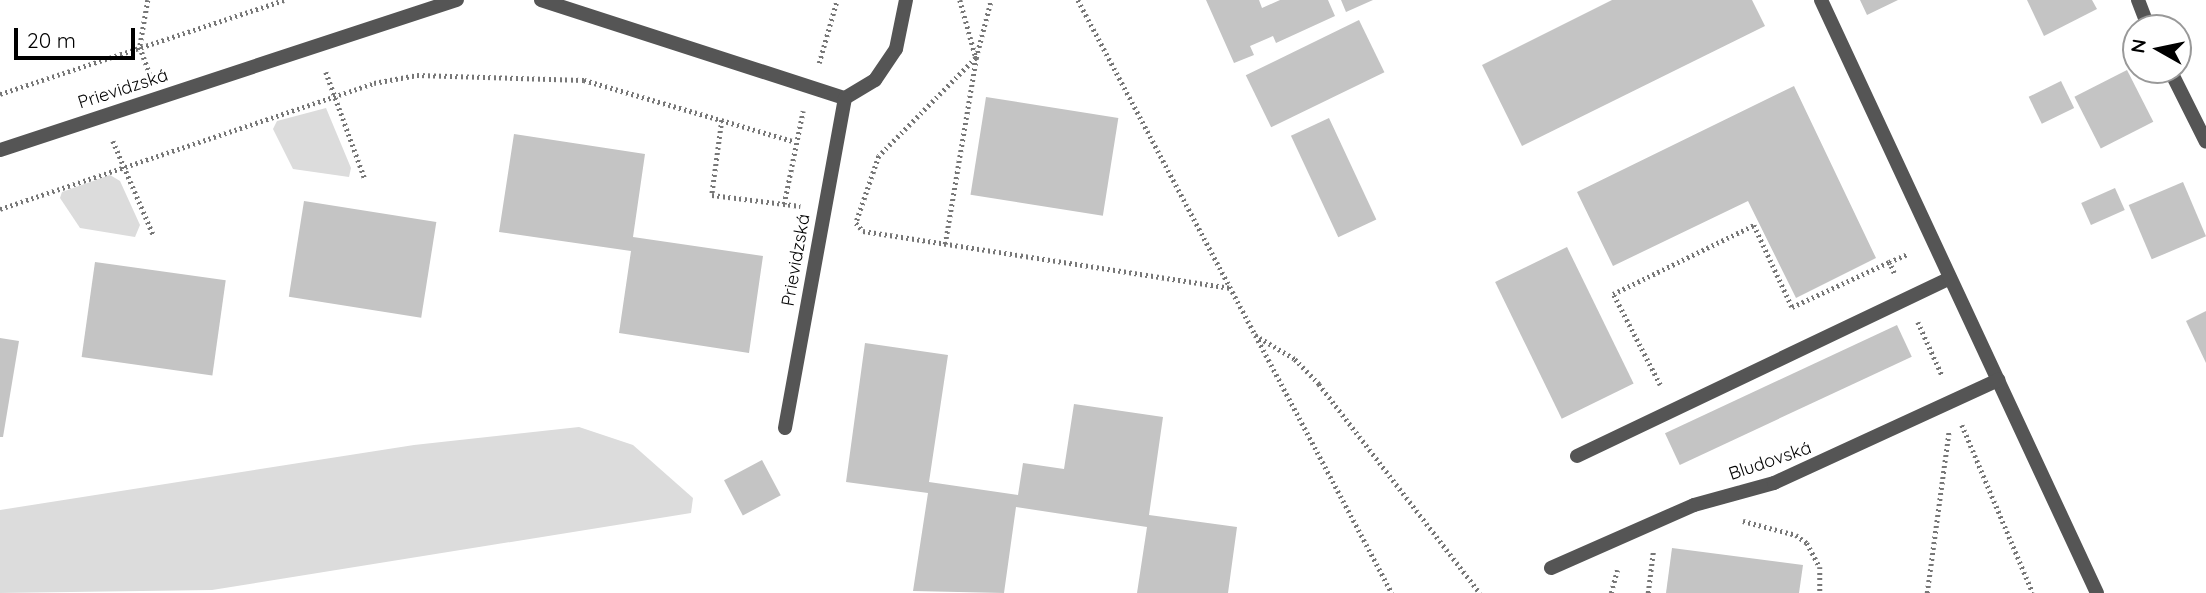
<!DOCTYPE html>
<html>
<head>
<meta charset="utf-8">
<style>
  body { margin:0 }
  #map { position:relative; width:2206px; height:593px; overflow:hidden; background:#fff; font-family:Quicksand,sans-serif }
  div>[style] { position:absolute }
  .green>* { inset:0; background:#dcdcdc }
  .building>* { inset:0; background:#c4c4c4; transform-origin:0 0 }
  .path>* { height:4.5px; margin-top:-2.25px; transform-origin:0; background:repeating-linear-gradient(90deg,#777 0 2px,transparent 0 5.5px) }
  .lane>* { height:14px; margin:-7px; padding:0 7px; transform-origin:7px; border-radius:7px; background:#555 }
  .street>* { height:14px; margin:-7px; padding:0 7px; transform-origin:7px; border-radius:7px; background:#555 }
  span { translate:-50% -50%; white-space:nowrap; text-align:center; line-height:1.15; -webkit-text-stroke:6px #fff; paint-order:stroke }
  .street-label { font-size:18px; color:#000 }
  .north { position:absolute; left:2122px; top:14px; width:70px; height:70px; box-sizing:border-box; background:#fff; border:2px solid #999; border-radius:50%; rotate:279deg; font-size:19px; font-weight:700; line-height:28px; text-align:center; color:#000 }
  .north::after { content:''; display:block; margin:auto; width:24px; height:32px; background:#000; clip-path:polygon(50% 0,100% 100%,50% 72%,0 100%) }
  .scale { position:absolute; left:14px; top:28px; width:121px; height:32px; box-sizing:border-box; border:4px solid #000; border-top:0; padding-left:9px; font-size:21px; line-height:24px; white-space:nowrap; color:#000; -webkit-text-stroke:5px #fff; paint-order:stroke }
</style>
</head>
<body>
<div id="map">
  <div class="green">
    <div style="clip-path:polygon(326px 108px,351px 168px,349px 177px,293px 169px,273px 129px,277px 121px)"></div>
    <div style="clip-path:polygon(110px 175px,120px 181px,140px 225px,135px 237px,80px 228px,60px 198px,62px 192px)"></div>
    <div style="clip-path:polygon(579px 427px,633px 445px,693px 498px,691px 513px,212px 590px,0 593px,0 510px,414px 445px)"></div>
  </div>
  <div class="building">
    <div style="clip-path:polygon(1206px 0,1259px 0,1262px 8px,1280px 0,1328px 0,1335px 16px,1276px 43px,1273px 36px,1250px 46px,1254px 55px,1234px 63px)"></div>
    <div style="clip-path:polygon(1341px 0,1373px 0,1346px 12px)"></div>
    <div style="clip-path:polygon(1612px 0,1752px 0,1765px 26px,1522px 146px,1482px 65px)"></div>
    <div style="clip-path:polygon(1860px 0,1898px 0,1867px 15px)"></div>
    <div style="clip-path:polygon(2027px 0,2092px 0,2097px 9px,2044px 36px)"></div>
    <div style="left:1359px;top:20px;width:58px;height:126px;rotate:64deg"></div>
    <div style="left:2127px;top:70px;width:58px;height:59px;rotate:63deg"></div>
    <div style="left:2061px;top:81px;width:30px;height:36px;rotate:64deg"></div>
    <div style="clip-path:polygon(1794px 86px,1876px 258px,1796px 298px,1748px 201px,1613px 266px,1577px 192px)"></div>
    <div style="left:986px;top:97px;width:134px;height:99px;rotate:9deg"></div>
    <div style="left:1329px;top:118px;width:112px;height:42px;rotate:65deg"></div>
    <div style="clip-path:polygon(514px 134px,645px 154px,633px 237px,763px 256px,749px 353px,619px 333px,631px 251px,499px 232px)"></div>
    <div style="left:2183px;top:182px;width:59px;height:59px;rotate:67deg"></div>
    <div style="left:2115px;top:188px;width:24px;height:37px;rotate:66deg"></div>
    <div style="left:304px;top:201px;width:134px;height:97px;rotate:9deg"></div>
    <div style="left:1567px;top:247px;width:152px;height:80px;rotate:64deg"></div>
    <div style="left:95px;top:262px;width:132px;height:96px;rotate:8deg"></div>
    <div style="clip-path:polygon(2206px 311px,2206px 363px,2186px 321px)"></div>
    <div style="left:1897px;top:325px;width:35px;height:256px;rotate:65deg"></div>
    <div style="clip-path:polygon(0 338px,19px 341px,3px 437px,0 437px)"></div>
    <div style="clip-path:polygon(865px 343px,948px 355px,929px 482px,1018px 495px,1023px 463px,1064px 469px,1074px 404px,1163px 417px,1149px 515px,1237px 527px,1228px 593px,1137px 593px,1147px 527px,1016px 507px,1004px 593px,913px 591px,928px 493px,846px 482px)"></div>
    <div style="left:762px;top:460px;width:40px;height:43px;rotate:62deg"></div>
    <div style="clip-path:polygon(1672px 548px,1803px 565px,1799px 593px,1666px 593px)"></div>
  </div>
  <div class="path">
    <div style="left:148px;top:0;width:48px;rotate:99.7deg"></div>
    <div style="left:140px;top:47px;width:29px;rotate:70deg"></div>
    <div style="left:960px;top:0;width:60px;rotate:74.6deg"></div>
    <div style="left:976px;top:58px;width:138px;rotate:134.7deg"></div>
    <div style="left:879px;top:156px;width:71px;rotate:108.9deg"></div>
    <div style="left:856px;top:223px;width:11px;rotate:49deg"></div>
    <div style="left:863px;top:231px;width:372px;rotate:8.8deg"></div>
    <div style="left:1078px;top:0;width:671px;rotate:62.1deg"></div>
    <div style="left:819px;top:63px;width:66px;rotate:-74.1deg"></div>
    <div style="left:326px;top:72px;width:114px;rotate:70deg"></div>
    <div style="left:0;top:94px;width:299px;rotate:-18.3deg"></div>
    <div style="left:722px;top:120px;width:76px;rotate:97.6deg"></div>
    <div style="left:712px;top:195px;width:89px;rotate:7.1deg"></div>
    <div style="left:113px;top:141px;width:103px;rotate:66.7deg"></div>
    <div style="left:784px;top:204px;width:95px;rotate:-78.5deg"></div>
    <div style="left:0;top:209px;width:395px;rotate:-18.6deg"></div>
    <div style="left:374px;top:83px;width:44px;rotate:-10.5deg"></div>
    <div style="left:417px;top:75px;width:167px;rotate:1.7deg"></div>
    <div style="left:584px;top:80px;width:218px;rotate:16.3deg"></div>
    <div style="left:945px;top:244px;width:189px;rotate:-80.5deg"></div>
    <div style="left:976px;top:58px;width:60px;rotate:-75.5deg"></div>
    <div style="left:1894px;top:273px;width:12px;rotate:-114deg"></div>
    <div style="left:1889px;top:262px;width:21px;rotate:-23deg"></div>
    <div style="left:1918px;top:322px;width:58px;rotate:65.6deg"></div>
    <div style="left:1255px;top:335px;width:47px;rotate:31deg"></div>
    <div style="left:1295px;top:359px;width:35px;rotate:46deg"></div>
    <div style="left:1319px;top:384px;width:264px;rotate:52.4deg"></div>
    <div style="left:1660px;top:385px;width:102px;rotate:-117.3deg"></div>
    <div style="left:1613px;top:294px;width:157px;rotate:-26.1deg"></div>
    <div style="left:1754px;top:225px;width:90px;rotate:65.1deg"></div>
    <div style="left:1792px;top:307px;width:107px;rotate:-24.9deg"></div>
    <div style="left:1962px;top:425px;width:182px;rotate:67.1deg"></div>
    <div style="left:1743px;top:521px;width:55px;rotate:14.8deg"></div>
    <div style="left:1796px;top:535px;width:14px;rotate:36deg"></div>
    <div style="left:1807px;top:543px;width:27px;rotate:62deg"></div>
    <div style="left:1820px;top:567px;width:26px;rotate:90deg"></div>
    <div style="left:1611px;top:593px;width:24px;rotate:-75deg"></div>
    <div style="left:1648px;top:593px;width:41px;rotate:-83deg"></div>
    <div style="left:1927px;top:593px;width:163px;rotate:-82.3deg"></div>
  </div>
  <div class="lane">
    <div style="left:1577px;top:456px;width:413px;rotate:-25.5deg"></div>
  </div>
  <div class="street">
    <div style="left:541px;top:0;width:319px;rotate:17.9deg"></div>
    <div style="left:845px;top:98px;width:35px;rotate:-31deg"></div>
    <div style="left:875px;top:80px;width:37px;rotate:-56deg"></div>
    <div style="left:896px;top:49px;width:50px;rotate:-78.5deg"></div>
    <div style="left:1821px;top:0;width:654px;rotate:65.04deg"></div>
    <div style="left:2138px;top:0;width:30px;rotate:69deg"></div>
    <div style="left:2170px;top:70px;width:80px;rotate:63.4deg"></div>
    <div style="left:0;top:150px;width:481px;rotate:-18.2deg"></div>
    <div style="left:785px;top:428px;width:335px;rotate:-79.7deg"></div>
    <div style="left:1551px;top:568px;width:156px;rotate:-23.8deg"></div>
    <div style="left:1694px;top:505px;width:83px;rotate:-15.4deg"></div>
    <div style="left:1774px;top:483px;width:247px;rotate:-24.7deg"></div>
  </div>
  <div class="street-label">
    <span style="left:123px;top:89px;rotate:-18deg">Prievidzská</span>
    <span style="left:796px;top:260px;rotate:-80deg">Prievidzská</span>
    <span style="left:1770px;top:461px;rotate:-19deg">Bludovská</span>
  </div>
  <div class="north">N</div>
  <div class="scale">20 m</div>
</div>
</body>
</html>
